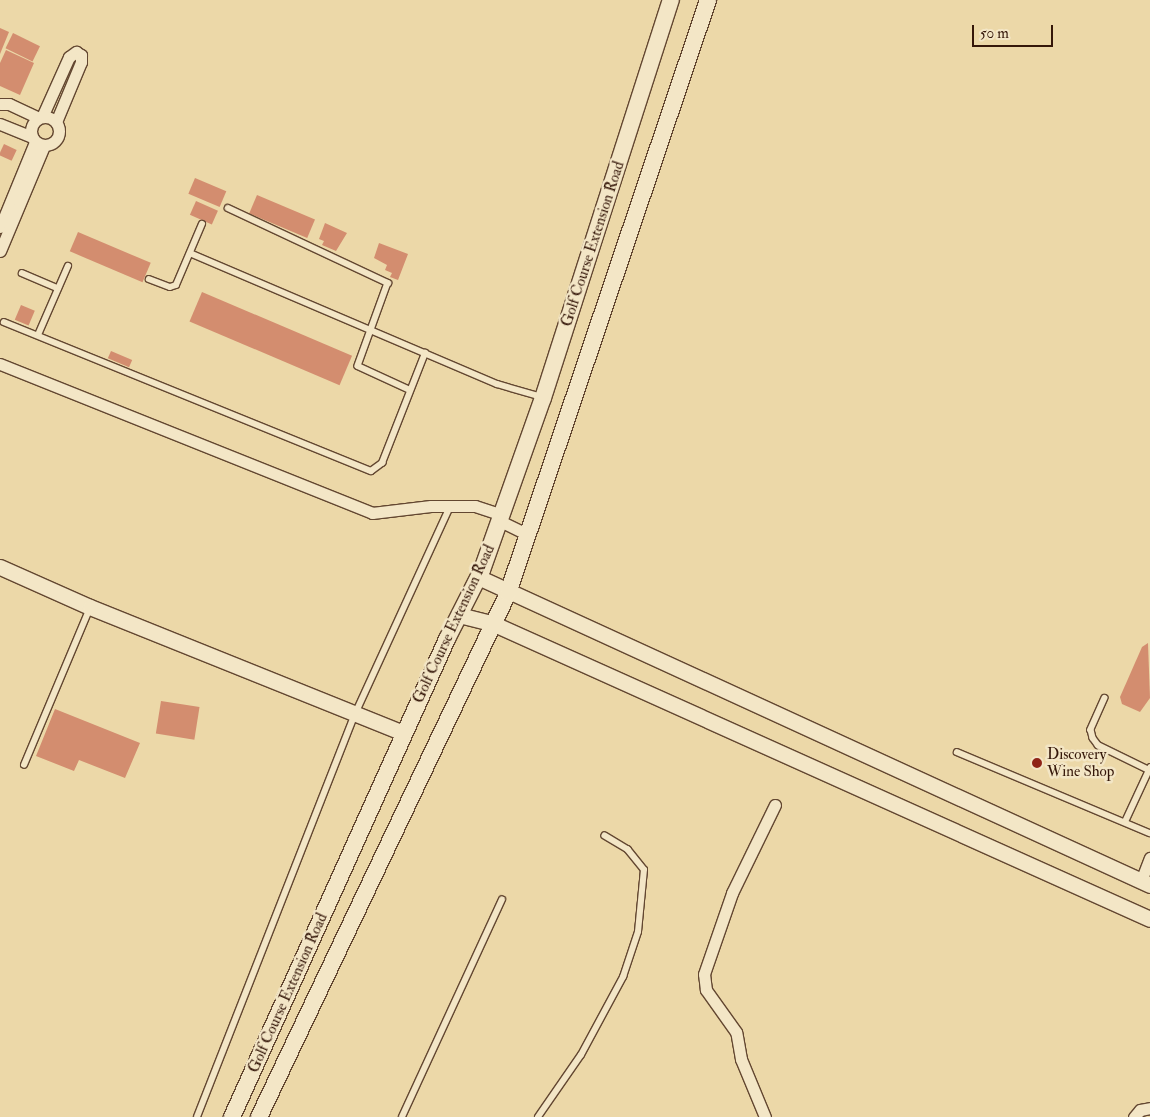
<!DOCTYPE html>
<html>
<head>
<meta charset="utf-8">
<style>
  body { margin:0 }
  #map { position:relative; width:1150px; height:1117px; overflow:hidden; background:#ecd8a8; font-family:"IM FELL Double Pica",serif }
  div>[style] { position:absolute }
  .building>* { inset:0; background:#d38d6f; transform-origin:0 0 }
  .roads { filter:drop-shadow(1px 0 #634731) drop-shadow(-1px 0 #634731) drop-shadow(0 1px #634731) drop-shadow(0 -1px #634731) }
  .service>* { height:5.5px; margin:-2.75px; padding:0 2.75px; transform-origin:2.75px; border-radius:2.75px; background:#f3e6c6 }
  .minor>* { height:11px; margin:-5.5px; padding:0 5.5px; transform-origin:5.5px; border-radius:5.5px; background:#f3e6c6 }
  .minor>.ring { margin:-5.5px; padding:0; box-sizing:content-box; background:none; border:11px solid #f3e6c6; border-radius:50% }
  .tertiary>* { height:15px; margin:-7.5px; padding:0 7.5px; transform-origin:7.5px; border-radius:7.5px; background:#f3e6c6 }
  .secondary>* { height:16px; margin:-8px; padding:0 8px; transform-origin:8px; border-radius:8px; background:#f3e6c6 }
  .dots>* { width:14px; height:14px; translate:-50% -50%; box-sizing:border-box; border:2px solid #f3e6c6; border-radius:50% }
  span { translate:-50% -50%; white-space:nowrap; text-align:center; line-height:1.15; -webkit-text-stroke:5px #f3e6c6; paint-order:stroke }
  .street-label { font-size:15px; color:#351709 }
  .poi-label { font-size:15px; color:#351709 }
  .left { translate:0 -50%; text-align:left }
  .scale { position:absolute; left:972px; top:25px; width:81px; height:22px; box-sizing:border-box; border:2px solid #351709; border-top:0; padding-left:6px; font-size:15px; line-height:18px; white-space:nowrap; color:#351709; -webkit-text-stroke:4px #f3e6c6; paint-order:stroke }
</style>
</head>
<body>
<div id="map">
  <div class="building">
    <div style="clip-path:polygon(0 28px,9px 32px,0 54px)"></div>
    <div style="left:13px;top:33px;width:30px;height:17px;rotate:26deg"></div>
    <div style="clip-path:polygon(6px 50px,34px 63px,20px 95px,0 86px,0 63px)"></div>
    <div style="left:4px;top:144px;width:14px;height:12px;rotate:25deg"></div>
    <div style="left:195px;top:178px;width:34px;height:17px;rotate:23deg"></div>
    <div style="left:257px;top:195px;width:63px;height:20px;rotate:23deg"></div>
    <div style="left:196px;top:201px;width:24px;height:15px;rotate:24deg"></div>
    <div style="clip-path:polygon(325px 223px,347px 233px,336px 251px,322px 245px,324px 241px,319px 239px)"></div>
    <div style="left:78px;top:232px;width:79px;height:21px;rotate:23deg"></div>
    <div style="clip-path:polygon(379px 243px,408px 254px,398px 280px,390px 277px,392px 273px,385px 270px,387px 265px,374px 258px)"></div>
    <div style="left:202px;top:292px;width:163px;height:32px;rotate:23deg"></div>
    <div style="left:21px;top:305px;width:15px;height:16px;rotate:23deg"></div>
    <div style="left:111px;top:351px;width:23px;height:8px;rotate:23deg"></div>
    <div style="clip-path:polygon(1148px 643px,1150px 698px,1140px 712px,1122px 704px,1120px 697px,1142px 647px)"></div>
    <div style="left:161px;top:701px;width:39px;height:33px;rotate:9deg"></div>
    <div style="clip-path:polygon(55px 709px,140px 743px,125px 778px,79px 760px,74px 771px,36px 756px)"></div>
  </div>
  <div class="roads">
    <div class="service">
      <div style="left:228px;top:208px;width:177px;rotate:25.1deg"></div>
      <div style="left:388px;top:283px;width:88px;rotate:109.9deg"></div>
      <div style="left:358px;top:366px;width:57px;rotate:24.8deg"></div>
      <div style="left:190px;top:253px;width:334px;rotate:23.1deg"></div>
      <div style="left:497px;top:384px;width:47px;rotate:16.1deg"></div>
      <div style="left:22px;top:273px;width:39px;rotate:23deg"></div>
      <div style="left:149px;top:279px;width:22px;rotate:21deg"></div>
      <div style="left:170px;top:287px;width:6px;rotate:-18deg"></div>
      <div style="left:176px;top:285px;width:66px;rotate:-66.9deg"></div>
      <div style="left:4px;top:322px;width:396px;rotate:22.1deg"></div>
      <div style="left:371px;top:471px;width:14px;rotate:-36deg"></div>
      <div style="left:382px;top:463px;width:118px;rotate:-68.6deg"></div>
      <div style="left:38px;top:335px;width:75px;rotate:-66.5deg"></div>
      <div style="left:1105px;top:698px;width:35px;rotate:114deg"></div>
      <div style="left:1091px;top:730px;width:8px;rotate:76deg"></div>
      <div style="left:1093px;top:738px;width:9px;rotate:54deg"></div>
      <div style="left:1098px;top:745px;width:57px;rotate:26.1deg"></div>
      <div style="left:957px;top:752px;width:209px;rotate:22.8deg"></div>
      <div style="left:24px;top:765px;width:170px;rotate:-67.2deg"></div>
      <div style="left:1125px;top:822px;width:60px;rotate:-65.2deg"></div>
      <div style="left:197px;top:1117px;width:435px;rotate:-68.6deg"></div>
      <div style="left:356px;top:712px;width:226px;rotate:-65.4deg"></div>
      <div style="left:402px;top:1117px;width:239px;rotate:-65.3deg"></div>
      <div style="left:538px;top:1117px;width:75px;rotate:-55.3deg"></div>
      <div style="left:581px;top:1055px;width:89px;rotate:-61.7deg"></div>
      <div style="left:623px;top:977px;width:47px;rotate:-71.6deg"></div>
      <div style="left:638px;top:932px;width:62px;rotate:-84.5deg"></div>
      <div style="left:644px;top:870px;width:26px;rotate:-129deg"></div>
      <div style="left:628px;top:850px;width:27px;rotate:-149deg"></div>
    </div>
    <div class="minor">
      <div style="left:0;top:104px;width:9px"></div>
      <div style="left:9px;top:104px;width:33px;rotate:25deg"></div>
      <div class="ring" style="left:31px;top:117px;width:17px;height:17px"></div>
      <div style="left:42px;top:117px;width:66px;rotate:-65.8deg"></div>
      <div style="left:69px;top:57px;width:9px;rotate:-36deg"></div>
      <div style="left:76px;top:52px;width:6px;rotate:31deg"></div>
      <div style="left:81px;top:55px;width:7px;rotate:90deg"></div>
      <div style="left:81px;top:62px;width:65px;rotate:112.6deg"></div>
      <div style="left:0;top:124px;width:35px;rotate:22deg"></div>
      <div style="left:0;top:227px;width:92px;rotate:-67.6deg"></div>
      <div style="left:0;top:251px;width:114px;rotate:-67.3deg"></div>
      <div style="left:0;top:364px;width:401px;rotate:21.8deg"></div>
      <div style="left:372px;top:513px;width:59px;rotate:-6.8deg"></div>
      <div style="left:431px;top:506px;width:44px"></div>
      <div style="left:475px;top:506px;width:28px;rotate:18deg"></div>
      <div style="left:500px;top:521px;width:32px;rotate:26deg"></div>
      <div style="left:1141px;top:881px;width:25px;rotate:-69deg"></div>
      <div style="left:765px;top:1117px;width:63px;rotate:-112.5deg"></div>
      <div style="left:741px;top:1059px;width:27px;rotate:-100deg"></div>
      <div style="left:736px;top:1032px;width:52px;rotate:-125.5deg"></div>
      <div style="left:706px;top:990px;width:16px;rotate:-97deg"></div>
      <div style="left:704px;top:974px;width:86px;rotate:-70.9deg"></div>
      <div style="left:732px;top:893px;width:98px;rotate:-64deg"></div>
      <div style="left:1134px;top:1117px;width:9px;rotate:-49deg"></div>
      <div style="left:1140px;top:1110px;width:10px;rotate:-11deg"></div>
    </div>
    <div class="tertiary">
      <div style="left:0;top:567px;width:98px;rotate:24deg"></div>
      <div style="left:90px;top:607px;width:338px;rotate:21.9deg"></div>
      <div style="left:478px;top:577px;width:739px;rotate:24.62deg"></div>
      <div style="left:459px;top:615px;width:36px;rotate:14deg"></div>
      <div style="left:494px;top:624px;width:719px;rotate:24.21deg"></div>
    </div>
    <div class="secondary">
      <div style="left:232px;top:1117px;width:524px;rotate:-65.78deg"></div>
      <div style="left:447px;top:639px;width:77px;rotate:-63.1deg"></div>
      <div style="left:482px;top:570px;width:182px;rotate:-70.5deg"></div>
      <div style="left:543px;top:398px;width:418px;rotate:-72.2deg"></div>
      <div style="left:259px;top:1117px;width:580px;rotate:-64.58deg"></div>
      <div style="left:508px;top:593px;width:626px;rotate:-71.36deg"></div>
    </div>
  </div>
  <div class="dots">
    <div style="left:1037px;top:763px;background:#8f2418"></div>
  </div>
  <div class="street-label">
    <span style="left:593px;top:244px;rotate:-72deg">Golf Course Extension Road</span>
    <span style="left:454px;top:624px;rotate:-65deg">Golf Course Extension Road</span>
    <span style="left:288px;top:993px;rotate:-66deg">Golf Course Extension Road</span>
  </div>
  <div class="poi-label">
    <span class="left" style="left:1047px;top:763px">Discovery<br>Wine Shop</span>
  </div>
  <div class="scale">50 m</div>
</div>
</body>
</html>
